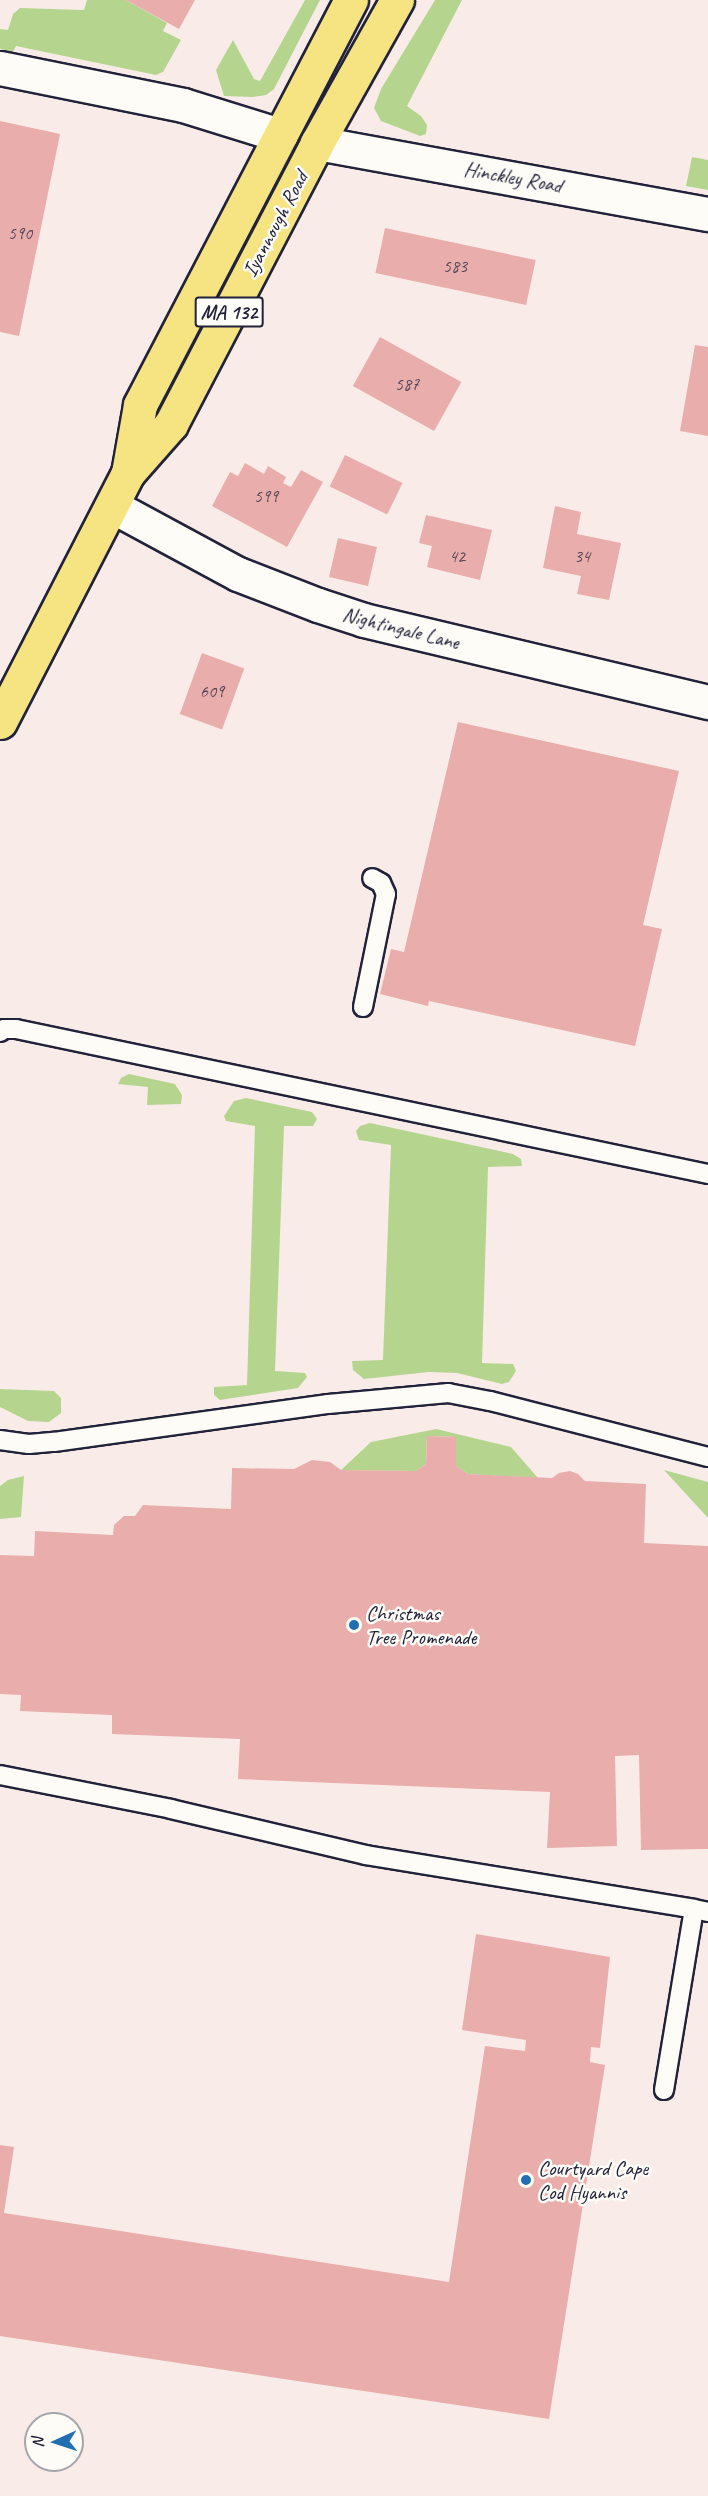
<!DOCTYPE html>
<html>
<head>
<meta charset="utf-8">
<style>
  body { margin:0 }
  #map { position:relative; width:708px; height:2496px; overflow:hidden; background:#f9ece8; font-family:Caveat,sans-serif }
  div>[style] { position:absolute }
  .green>* { inset:0; background:#b5d58f }
  .building>* { inset:0; background:#e9adac; transform-origin:0 0 }
  .roads { filter:drop-shadow(2px 0 #22223b) drop-shadow(-2px 0 #22223b) drop-shadow(0 2px #22223b) drop-shadow(0 -2px #22223b) }
  .service>* { height:18px; margin:-9px; padding:0 9px; transform-origin:9px; border-radius:9px; background:#fdfcf7 }
  .minor>* { height:33px; margin:-16.5px; padding:0 16.5px; transform-origin:16.5px; border-radius:16.5px; background:#fdfcf7 }
  .primary>* { height:33px; margin:-16.5px; padding:0 16.5px; transform-origin:16.5px; border-radius:16.5px; background:#f6e381 }
  .dots>* { width:16px; height:16px; translate:-50% -50%; box-sizing:border-box; border:3px solid #fdfcf7; border-radius:50% }
  span { translate:-50% -50%; white-space:nowrap; text-align:center; line-height:1.15; -webkit-text-stroke:5px #fdfcf7; paint-order:stroke }
  .number-label { font-size:18px; color:#544557 }
  .number-label span { -webkit-text-stroke-width:0 }
  .shield-label span { padding:2px 4px; background:#fdfcf7; border:2px solid; border-radius:4px; -webkit-text-stroke-width:0 }
  .shield-label { font-size:20px; color:#22223b; font-weight:700 }
  .street-label { font-size:21px; color:#22223b }
  .poi-label { font-size:21px; color:#22223b }
  .left { translate:0 -50%; text-align:left }
  .north { position:absolute; left:24px; top:2412px; width:60px; height:60px; box-sizing:border-box; background:#fdfcf7; border:2px solid #a5a5ac; border-radius:50%; rotate:267deg; font-size:16px; font-weight:700; line-height:24px; text-align:center; color:#22223b }
  .north::after { content:''; display:block; margin:auto; width:21px; height:27px; background:#1f6fb2; clip-path:polygon(50% 0,100% 100%,50% 72%,0 100%) }
</style>
</head>
<body>
<div id="map">
  <div class="green">
    <div style="clip-path:polygon(87px 0,126px 0,167px 23px,163px 31px,181px 40px,163px 72px,156px 75px,16px 46px,13px 52px,0 49px,0 29px,8px 30px,13px 14px,20px 8px,84px 10px)"></div>
    <div style="clip-path:polygon(305px 0,320px 0,274px 89px,266px 95px,253px 97px,224px 96px,216px 70px,233px 40px,254px 79px,260px 81px)"></div>
    <div style="clip-path:polygon(435px 0,462px 0,407px 106px,421px 116px,427px 125px,426px 134px,420px 136px,381px 121px,374px 108px,381px 89px)"></div>
    <div style="clip-path:polygon(692px 157px,708px 160px,708px 190px,686px 186px)"></div>
    <div style="clip-path:polygon(129px 1074px,175px 1084px,182px 1095px,181px 1104px,147px 1105px,148px 1087px,118px 1084px,121px 1078px)"></div>
    <div style="clip-path:polygon(246px 1098px,312px 1112px,317px 1119px,313px 1126px,284px 1126px,275px 1371px,305px 1373px,307px 1377px,298px 1388px,220px 1400px,214px 1395px,214px 1387px,247px 1385px,255px 1126px,226px 1121px,224px 1116px,234px 1101px)"></div>
    <div style="clip-path:polygon(370px 1123px,513px 1154px,521px 1159px,522px 1166px,488px 1167px,482px 1363px,513px 1364px,516px 1371px,509px 1382px,502px 1384px,457px 1373px,429px 1372px,364px 1379px,353px 1370px,352px 1361px,383px 1360px,391px 1145px,359px 1140px,356px 1131px,360px 1126px)"></div>
    <div style="clip-path:polygon(0 1389px,54px 1391px,61px 1398px,61px 1413px,49px 1422px,28px 1421px,0 1407px)"></div>
    <div style="clip-path:polygon(436px 1429px,511px 1447px,538px 1478px,468px 1474px,456px 1466px,456px 1437px,427px 1436px,426px 1464px,416px 1471px,341px 1470px,371px 1442px)"></div>
    <div style="clip-path:polygon(664px 1470px,708px 1482px,708px 1518px)"></div>
    <div style="clip-path:polygon(24px 1476px,21px 1517px,0 1519px,0 1486px,8px 1480px)"></div>
  </div>
  <div class="building">
    <div style="clip-path:polygon(126px 0,195px 0,179px 29px)"></div>
    <div style="clip-path:polygon(0 121px,60px 134px,19px 336px,0 332px)"></div>
    <div style="left:385px;top:228px;width:154px;height:46px;rotate:12deg"></div>
    <div style="left:380px;top:337px;width:93px;height:56px;rotate:29deg"></div>
    <div style="clip-path:polygon(695px 345px,708px 347px,708px 436px,680px 431px)"></div>
    <div style="left:345px;top:455px;width:64px;height:35px;rotate:26deg"></div>
    <div style="clip-path:polygon(245px 463px,264px 474px,268px 466px,286px 477px,283px 483px,291px 487px,301px 470px,323px 482px,287px 547px,212px 506px,230px 472px,238px 476px)"></div>
    <div style="clip-path:polygon(555px 506px,581px 512px,577px 534px,621px 543px,609px 600px,577px 594px,581px 576px,543px 568px)"></div>
    <div style="clip-path:polygon(426px 515px,492px 530px,480px 580px,427px 567px,432px 546px,419px 543px)"></div>
    <div style="left:338px;top:538px;width:40px;height:40px;rotate:13deg"></div>
    <div style="left:202px;top:653px;width:45px;height:65px;rotate:20deg"></div>
    <div style="clip-path:polygon(458px 722px,679px 771px,643px 925px,662px 929px,635px 1046px,429px 1001px,428px 1006px,380px 994px,391px 949px,404px 952px)"></div>
    <div style="clip-path:polygon(427px 1436px,456px 1437px,456px 1466px,468px 1474px,552px 1478px,559px 1473px,570px 1471px,578px 1474px,585px 1481px,646px 1484px,644px 1543px,708px 1546px,708px 1849px,641px 1850px,639px 1755px,615px 1756px,617px 1846px,547px 1848px,550px 1792px,238px 1779px,240px 1739px,112px 1734px,112px 1715px,20px 1711px,21px 1695px,0 1694px,0 1555px,34px 1556px,35px 1531px,113px 1535px,114px 1525px,124px 1516px,135px 1516px,143px 1505px,231px 1509px,232px 1468px,294px 1469px,312px 1460px,330px 1462px,341px 1470px,416px 1471px,426px 1464px)"></div>
    <div style="clip-path:polygon(476px 1934px,610px 1957px,600px 2048px,591px 2047px,590px 2062px,605px 2065px,549px 2419px,0 2336px,0 2145px,14px 2147px,4px 2213px,449px 2282px,485px 2046px,525px 2051px,526px 2040px,462px 2030px)"></div>
  </div>
  <div class="roads">
    <div class="service">
      <div style="left:363px;top:1007px;width:115px;rotate:-78.5deg"></div>
      <div style="left:386px;top:894px;width:12px;rotate:-114deg"></div>
      <div style="left:381px;top:883px;width:10px;rotate:-151deg"></div>
      <div style="left:0;top:1032px;width:5px;rotate:-37deg"></div>
      <div style="left:4px;top:1029px;width:12px"></div>
      <div style="left:16px;top:1029px;width:707px;rotate:11.83deg"></div>
      <div style="left:0;top:1440px;width:29px;rotate:8deg"></div>
      <div style="left:29px;top:1444px;width:25px;rotate:-5deg"></div>
      <div style="left:54px;top:1442px;width:277px;rotate:-7.9deg"></div>
      <div style="left:328px;top:1404px;width:121px;rotate:-5.2deg"></div>
      <div style="left:448px;top:1393px;width:43px;rotate:10.8deg"></div>
      <div style="left:490px;top:1401px;width:225px;rotate:14.4deg"></div>
      <div style="left:0;top:1775px;width:174px;rotate:11.2deg"></div>
      <div style="left:171px;top:1809px;width:200px;rotate:13.3deg"></div>
      <div style="left:366px;top:1855px;width:332px;rotate:9.3deg"></div>
      <div style="left:664px;top:2090px;width:183px;rotate:-80.6deg"></div>
      <div style="left:694px;top:1909px;width:14px;rotate:12deg"></div>
    </div>
    <div class="minor">
      <div style="left:0;top:68px;width:187px;rotate:11.4deg"></div>
      <div style="left:183px;top:105px;width:102px;rotate:17.2deg"></div>
      <div style="left:317px;top:143px;width:397px;rotate:10.3deg"></div>
      <div style="left:112px;top:506px;width:143px;rotate:28.4deg"></div>
      <div style="left:238px;top:574px;width:86px;rotate:21.2deg"></div>
      <div style="left:318px;top:605px;width:48px;rotate:18.1deg"></div>
      <div style="left:364px;top:620px;width:354px;rotate:13.4deg"></div>
    </div>
    <div class="primary">
      <div style="left:128px;top:473px;width:69px;rotate:-80deg"></div>
      <div style="left:140px;top:405px;width:457px;rotate:-62.5deg"></div>
      <div style="left:0;top:722px;width:280px;rotate:-62.8deg"></div>
      <div style="left:128px;top:473px;width:65px;rotate:-48.7deg"></div>
      <div style="left:171px;top:424px;width:317px;rotate:-62.5deg"></div>
      <div style="left:317px;top:143px;width:164px;rotate:-60.8deg"></div>
    </div>
  </div>
  <div class="dots">
    <div style="left:354px;top:1625px;background:#1f6fb2"></div>
    <div style="left:526px;top:2180px;background:#1f6fb2"></div>
  </div>
  <div class="number-label">
    <span style="left:20px;top:233px">590</span>
    <span style="left:455px;top:266px">583</span>
    <span style="left:407px;top:384px">587</span>
    <span style="left:266px;top:496px">599</span>
    <span style="left:457px;top:556px">42</span>
    <span style="left:582px;top:556px">34</span>
    <span style="left:212px;top:691px">609</span>
  </div>
  <div class="shield-label">
    <span style="left:229px;top:312px">MA 132</span>
  </div>
  <div class="street-label">
    <span style="left:513px;top:177px;rotate:10deg">Hinckley Road</span>
    <span style="left:275px;top:224px;rotate:-62deg">Iyannough Road</span>
    <span style="left:401px;top:628px;rotate:14deg">Nightingale Lane</span>
  </div>
  <div class="poi-label">
    <span class="left" style="left:366px;top:1625px">Christmas<br>Tree Promenade</span>
    <span class="left" style="left:538px;top:2180px">Courtyard Cape<br>Cod Hyannis</span>
  </div>
  <div class="north">N</div>
</div>
</body>
</html>
